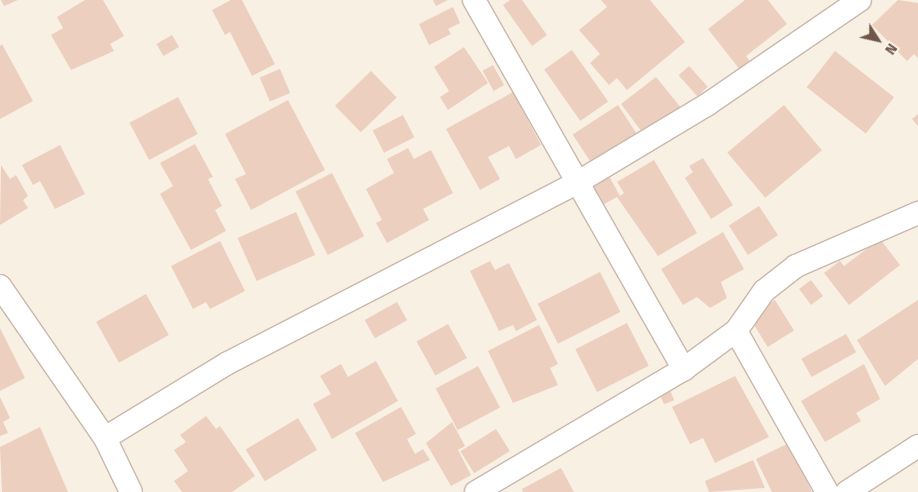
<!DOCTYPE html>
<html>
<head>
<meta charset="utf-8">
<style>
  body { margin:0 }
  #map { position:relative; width:918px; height:492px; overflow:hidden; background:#f9f0e4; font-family:"Fira Sans",sans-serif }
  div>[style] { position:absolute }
  .building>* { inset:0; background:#eccfbe; transform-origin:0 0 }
  .roads { filter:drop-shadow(1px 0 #c9b8ab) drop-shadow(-1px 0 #c9b8ab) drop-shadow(0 1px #c9b8ab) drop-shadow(0 -1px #c9b8ab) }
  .minor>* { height:22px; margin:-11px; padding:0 11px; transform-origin:11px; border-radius:11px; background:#fff }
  span { translate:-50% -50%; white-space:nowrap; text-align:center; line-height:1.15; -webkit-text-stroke:4.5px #fdf4e9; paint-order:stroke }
  .north { position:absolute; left:853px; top:15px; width:50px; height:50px; -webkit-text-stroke:4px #fdf4e9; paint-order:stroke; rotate:125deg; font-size:14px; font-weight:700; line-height:20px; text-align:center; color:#6f574c }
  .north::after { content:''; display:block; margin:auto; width:18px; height:22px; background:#6f574c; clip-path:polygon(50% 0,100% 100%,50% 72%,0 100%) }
</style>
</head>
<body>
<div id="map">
  <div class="building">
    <div style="clip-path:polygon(1px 0,18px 0,4px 6px)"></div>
    <div style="clip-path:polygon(85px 0,103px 0,124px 36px,110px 44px,114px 51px,71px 70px,51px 35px,63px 28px,57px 17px)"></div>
    <div style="clip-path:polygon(231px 0,242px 0,275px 64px,252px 76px,230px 32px,225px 35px,212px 10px)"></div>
    <div style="clip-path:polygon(433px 0,448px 0,436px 6px)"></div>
    <div style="clip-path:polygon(510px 0,522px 0,547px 35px,532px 46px,503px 5px)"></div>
    <div style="clip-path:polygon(601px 0,650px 0,685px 42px,627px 90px,617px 78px,609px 85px,590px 63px,600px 54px,579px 30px,607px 7px)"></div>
    <div style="clip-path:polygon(745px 0,768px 0,787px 24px,746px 56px,754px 67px,744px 75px,708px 29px)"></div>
    <div style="clip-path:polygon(898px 0,918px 3px,918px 58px,914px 54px,907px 61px,872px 25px)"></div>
    <div style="clip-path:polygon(453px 7px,460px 23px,448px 29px,451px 34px,429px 45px,419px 24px)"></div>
    <div style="left:172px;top:35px;width:14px;height:18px;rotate:60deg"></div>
    <div style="clip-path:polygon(2px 44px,33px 101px,0 119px,0 46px)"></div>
    <div style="clip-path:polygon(464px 47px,488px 83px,448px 110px,440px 97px,449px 91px,434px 67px)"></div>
    <div style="left:572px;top:50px;width:63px;height:34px;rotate:55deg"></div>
    <div style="left:835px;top:51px;width:75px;height:46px;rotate:38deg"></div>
    <div style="left:493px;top:65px;width:23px;height:12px;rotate:61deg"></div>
    <div style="left:689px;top:66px;width:28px;height:14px;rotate:48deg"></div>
    <div style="left:280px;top:69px;width:26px;height:22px;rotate:67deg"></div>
    <div style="left:371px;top:71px;width:37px;height:50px;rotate:46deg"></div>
    <div style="clip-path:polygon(656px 77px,682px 109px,642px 132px,621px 104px)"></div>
    <div style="clip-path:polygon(513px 92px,541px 145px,516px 159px,509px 146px,488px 157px,500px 179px,480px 190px,446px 129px)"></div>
    <div style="left:178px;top:97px;width:42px;height:55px;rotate:62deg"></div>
    <div style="clip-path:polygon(288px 100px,325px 170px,251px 210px,235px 179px,246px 174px,225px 134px)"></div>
    <div style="left:618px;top:105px;width:43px;height:54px;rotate:57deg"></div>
    <div style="left:784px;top:105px;width:59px;height:74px;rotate:50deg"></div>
    <div style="clip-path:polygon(918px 114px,918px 126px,912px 119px)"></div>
    <div style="left:403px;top:115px;width:25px;height:34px;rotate:63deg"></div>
    <div style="clip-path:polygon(195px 144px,213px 177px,208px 179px,222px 206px,215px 210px,226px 231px,191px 250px,160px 194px,173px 186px,160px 163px)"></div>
    <div style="clip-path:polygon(60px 145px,85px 194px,55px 209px,40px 181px,33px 185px,22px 165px)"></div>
    <div style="clip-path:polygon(408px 148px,414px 159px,431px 150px,453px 193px,423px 209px,429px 220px,387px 243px,376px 223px,382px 220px,366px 189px,394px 173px,387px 159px)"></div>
    <div style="clip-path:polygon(703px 158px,733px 205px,711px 219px,685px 178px,693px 172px,689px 166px)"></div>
    <div style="clip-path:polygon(654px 160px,697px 233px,658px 256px,617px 197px,599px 207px,588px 188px,609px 176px,620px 196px,624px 193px,617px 182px)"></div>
    <div style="clip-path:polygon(1px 165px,10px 179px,16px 175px,28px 196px,23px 200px,28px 208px,0 225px)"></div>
    <div style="left:332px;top:173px;width:71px;height:41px;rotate:63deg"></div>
    <div style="left:759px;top:206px;width:35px;height:36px;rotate:57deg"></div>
    <div style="left:296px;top:212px;width:47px;height:64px;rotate:66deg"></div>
    <div style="clip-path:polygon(723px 232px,744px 269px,721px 282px,727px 298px,710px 308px,697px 297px,683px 305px,661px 269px)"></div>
    <div style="clip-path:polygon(880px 239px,900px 265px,849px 305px,824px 273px,840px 261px,844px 266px)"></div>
    <div style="clip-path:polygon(220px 241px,245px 291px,210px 309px,206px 302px,193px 309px,171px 266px)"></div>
    <div style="clip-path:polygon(490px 261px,495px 270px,509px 263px,537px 320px,516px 331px,513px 325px,499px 331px,470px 271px)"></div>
    <div style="left:600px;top:272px;width:45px;height:70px;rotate:63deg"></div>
    <div style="left:811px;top:280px;width:20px;height:15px;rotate:53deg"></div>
    <div style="left:146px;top:294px;width:47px;height:57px;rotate:61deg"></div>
    <div style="left:775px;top:300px;width:36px;height:31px;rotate:58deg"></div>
    <div style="clip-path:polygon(918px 300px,918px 359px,885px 386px,857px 340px)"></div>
    <div style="left:397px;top:302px;width:21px;height:37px;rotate:61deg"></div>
    <div style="left:627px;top:323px;width:48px;height:58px;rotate:63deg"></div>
    <div style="left:448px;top:324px;width:39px;height:36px;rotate:61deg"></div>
    <div style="clip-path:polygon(539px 325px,558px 364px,550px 368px,558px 385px,513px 403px,488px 351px)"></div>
    <div style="clip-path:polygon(0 328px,25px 378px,0 391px)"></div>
    <div style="left:846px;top:334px;width:21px;height:51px;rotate:61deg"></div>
    <div style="clip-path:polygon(376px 361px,398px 401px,332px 439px,313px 404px,331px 394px,320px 376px,341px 364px,348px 377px)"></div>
    <div style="clip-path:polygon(864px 364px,880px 399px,856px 413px,861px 421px,825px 442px,801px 401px)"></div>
    <div style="left:478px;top:366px;width:47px;height:48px;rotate:62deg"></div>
    <div style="clip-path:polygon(735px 376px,769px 437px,715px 463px,703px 438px,690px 444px,672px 407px)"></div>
    <div style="left:670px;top:390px;width:11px;height:11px;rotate:68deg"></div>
    <div style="clip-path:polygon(0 397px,10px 418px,3px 422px,8px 433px,0 436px)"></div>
    <div style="clip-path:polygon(401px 407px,416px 434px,407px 439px,415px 454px,423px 449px,430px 460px,383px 482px,355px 433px)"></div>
    <div style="clip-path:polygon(206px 416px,216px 429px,220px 426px,255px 476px,232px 492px,182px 492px,174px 481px,188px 471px,174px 450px,186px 442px,180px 435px)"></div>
    <div style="left:298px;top:418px;width:37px;height:61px;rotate:59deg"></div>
    <div style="clip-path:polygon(452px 422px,465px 446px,458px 450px,471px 475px,451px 486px,426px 443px)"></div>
    <div style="clip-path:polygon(40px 427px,68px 492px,2px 492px,0 447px)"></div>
    <div style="left:496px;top:429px;width:26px;height:42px;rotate:58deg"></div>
    <div style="clip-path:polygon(789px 443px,812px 492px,772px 492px,756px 459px)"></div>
    <div style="clip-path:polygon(753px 460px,765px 488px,709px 492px,705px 481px)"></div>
    <div style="clip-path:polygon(561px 468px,574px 492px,523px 492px,522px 489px)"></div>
  </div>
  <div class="roads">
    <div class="minor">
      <div style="left:474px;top:0;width:425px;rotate:60.4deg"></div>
      <div style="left:0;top:286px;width:185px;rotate:55.4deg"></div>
      <div style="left:105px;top:438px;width:60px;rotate:64.3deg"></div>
      <div style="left:736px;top:331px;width:49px;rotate:-55deg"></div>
      <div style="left:764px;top:291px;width:41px;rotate:-38deg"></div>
      <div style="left:796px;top:266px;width:133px;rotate:-23.5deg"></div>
      <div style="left:105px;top:438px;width:144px;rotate:-31.4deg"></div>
      <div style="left:228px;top:363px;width:396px;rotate:-27.3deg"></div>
      <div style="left:580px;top:181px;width:149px;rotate:-31deg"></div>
      <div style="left:708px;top:104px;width:184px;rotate:-34.4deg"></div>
      <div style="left:476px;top:492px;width:242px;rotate:-30.6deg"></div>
      <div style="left:684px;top:369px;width:64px;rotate:-36.2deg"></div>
      <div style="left:736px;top:331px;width:185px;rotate:60.5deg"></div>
      <div style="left:847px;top:492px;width:85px;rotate:-32.9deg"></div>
    </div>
  </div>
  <div class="north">N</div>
</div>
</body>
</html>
